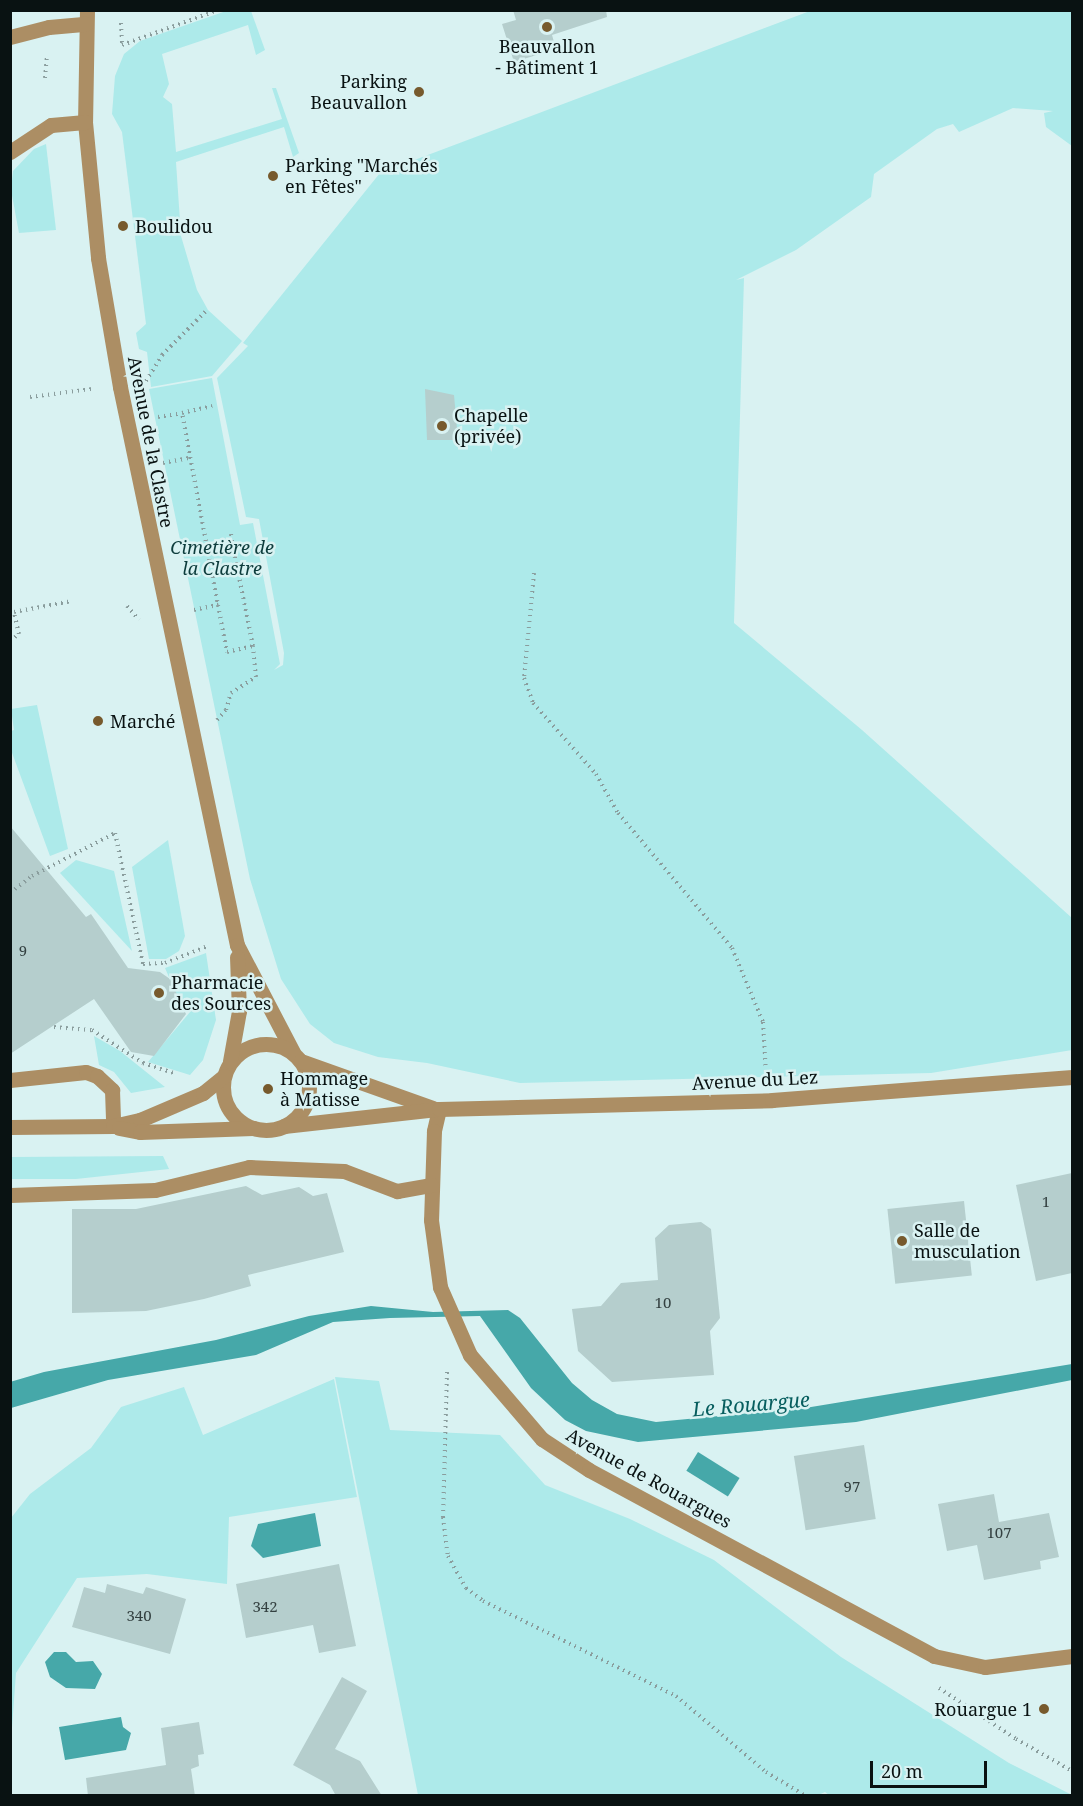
<!DOCTYPE html>
<html>
<head>
<meta charset="utf-8">
<style>
  body { margin:0 }
  #map { position:relative; width:1083px; height:1806px; overflow:hidden; background:#d9f2f2; font-family:"Noto Serif",serif }
  div>[style] { position:absolute }
  .green>* { inset:0; background:#adeaea }
  .water>* { inset:0; background:#46a8a9; transform-origin:0 0 }
  .building>* { inset:0; background:#b5cecd; transform-origin:0 0 }
  .path>* { height:4px; margin-top:-2px; transform-origin:0; background:repeating-linear-gradient(90deg,#8a9d9d 0 1.5px,transparent 0 6px) }
  .minor>* { height:15px; margin:-7.5px; padding:0 7.5px; transform-origin:7.5px; border-radius:7.5px; background:#ac8e64 }
  .minor>.ring { margin:-7.5px; padding:0; box-sizing:content-box; background:none; border:15px solid #ac8e64; border-radius:50% }
  .dots>* { width:16px; height:16px; translate:-50% -50%; box-sizing:border-box; border:3px solid #d9f2f2; border-radius:50% }
  span { translate:-50% -50%; white-space:nowrap; text-align:center; line-height:1.15; -webkit-text-stroke:5px #d9f2f2; paint-order:stroke }
  .number-label { font-size:15px; color:#344141 }
  .number-label span { -webkit-text-stroke-width:0 }
  .poi-label { font-size:18px; color:#091212 }
  .right { translate:-100% -50%; text-align:right }
  .left { translate:0 -50%; text-align:left }
  .street-label { font-size:18px; color:#091212 }
  .park-label { font-size:18px; color:#0d3c3c; font-style:italic }
  .water-label { font-size:20px; color:#065d5e; font-style:italic }
  .frame { position:absolute; inset:0; border:12px solid #091212; pointer-events:none }
  .scale { position:absolute; left:870px; top:1761px; width:117px; height:27px; box-sizing:border-box; border:3px solid #091212; border-top:0; padding-left:8px; font-size:18px; line-height:21px; white-space:nowrap; color:#091212; -webkit-text-stroke:4px #d9f2f2; paint-order:stroke }
</style>
</head>
<body>
<div id="map">
  <div class="green">
    <div style="clip-path:polygon(229px 10px,251px 11px,265px 50px,256px 55px,248px 25px,162px 54px,169px 84px,163px 97px,172px 104px,176px 152px,282px 119px,272px 88px,276px 88px,299px 153px,293px 157px,284px 127px,176px 162px,181px 236px,197px 290px,208px 310px,242px 341px,212px 376px,151px 387px,147px 352px,139px 349px,136px 333px,146px 324px,122px 132px,112px 114px,115px 76px,124px 54px,140px 41px)"></div>
    <div style="clip-path:polygon(810px 11px,1072px 11px,1072px 146px,1046px 127px,1044px 113px,1053px 111px,1013px 108px,959px 132px,953px 124px,937px 129px,874px 174px,871px 197px,796px 250px,736px 280px,744px 278px,734px 623px,862px 730px,1072px 918px,1072px 1050px,931px 1073px,520px 1083px,427px 1063px,378px 1057px,334px 1043px,310px 1024px,281px 979px,250px 879px,149px 389px,212px 378px,240px 525px,253px 523px,280px 664px,274px 670px,283px 665px,284px 653px,259px 519px,246px 517px,217px 378px,248px 346px,243px 343px,380px 173px)"></div>
    <div style="clip-path:polygon(46px 144px,56px 230px,19px 233px,11px 190px,13px 171px,34px 149px)"></div>
    <div style="clip-path:polygon(37px 705px,68px 849px,50px 856px,11px 750px,11px 731px,14px 730px,11px 709px)"></div>
    <div style="clip-path:polygon(168px 840px,185px 936px,179px 951px,166px 959px,149px 959px,132px 867px)"></div>
    <div style="clip-path:polygon(76px 860px,114px 871px,132px 951px,60px 873px)"></div>
    <div style="clip-path:polygon(206px 953px,216px 1020px,203px 1060px,190px 1075px,148px 1062px,195px 1006px,182px 1007px,165px 968px)"></div>
    <div style="clip-path:polygon(94px 1036px,120px 1051px,165px 1087px,131px 1093px,114px 1072px,99px 1065px)"></div>
    <div style="clip-path:polygon(163px 1156px,169px 1169px,76px 1179px,11px 1179px,11px 1157px)"></div>
    <div style="clip-path:polygon(335px 1377px,379px 1381px,390px 1430px,500px 1435px,545px 1485px,630px 1519px,714px 1560px,841px 1657px,1009px 1763px,1072px 1795px,830px 1796px,825px 1792px,816px 1796px,418px 1795px)"></div>
    <div style="clip-path:polygon(334px 1379px,357px 1497px,229px 1517px,227px 1584px,147px 1574px,77px 1578px,16px 1673px,11px 1741px,11px 1518px,30px 1494px,91px 1448px,121px 1407px,184px 1387px,203px 1435px)"></div>
  </div>
  <div class="water">
    <div style="clip-path:polygon(371px 1306px,433px 1312px,508px 1310px,520px 1318px,572px 1383px,592px 1400px,617px 1414px,656px 1422px,805px 1408px,1072px 1364px,1072px 1380px,856px 1422px,638px 1442px,586px 1431px,565px 1420px,531px 1388px,480px 1316px,390px 1318px,333px 1322px,256px 1355px,108px 1380px,11px 1408px,10px 1382px,44px 1372px,216px 1340px,309px 1316px)"></div>
    <div style="left:698px;top:1452px;width:49px;height:22px;rotate:32deg"></div>
    <div style="clip-path:polygon(315px 1513px,321px 1546px,263px 1558px,251px 1546px,258px 1524px)"></div>
    <div style="clip-path:polygon(54px 1652px,66px 1652px,76px 1662px,93px 1661px,102px 1674px,95px 1689px,66px 1688px,50px 1677px,45px 1662px)"></div>
    <div style="clip-path:polygon(121px 1717px,123px 1727px,131px 1733px,126px 1750px,65px 1760px,59px 1727px)"></div>
  </div>
  <div class="building">
    <div style="clip-path:polygon(513px 10px,606px 10px,607px 17px,552px 35px,556px 49px,514px 62px,502px 24px,516px 20px)"></div>
    <div style="clip-path:polygon(425px 389px,454px 395px,458px 440px,427px 440px)"></div>
    <div style="clip-path:polygon(10px 826px,86px 917px,91px 914px,128px 968px,160px 972px,170px 979px,186px 1014px,154px 1056px,131px 1052px,94px 999px,10px 1054px)"></div>
    <div style="clip-path:polygon(1072px 1173px,1072px 1273px,1036px 1281px,1016px 1185px)"></div>
    <div style="clip-path:polygon(246px 1186px,262px 1195px,299px 1187px,313px 1196px,327px 1193px,344px 1252px,248px 1275px,251px 1286px,204px 1299px,146px 1311px,72px 1313px,72px 1209px,136px 1209px)"></div>
    <div style="left:964px;top:1201px;width:75px;height:77px;rotate:84deg"></div>
    <div style="clip-path:polygon(701px 1222px,711px 1229px,720px 1318px,710px 1331px,714px 1375px,612px 1382px,578px 1351px,572px 1309px,601px 1306px,621px 1283px,658px 1280px,655px 1238px,669px 1225px)"></div>
    <div style="left:864px;top:1445px;width:75px;height:71px;rotate:81deg"></div>
    <div style="clip-path:polygon(994px 1494px,999px 1522px,1049px 1513px,1059px 1557px,1040px 1561px,1041px 1569px,984px 1580px,977px 1545px,947px 1551px,938px 1504px)"></div>
    <div style="clip-path:polygon(339px 1564px,356px 1646px,319px 1653px,313px 1625px,246px 1638px,236px 1584px)"></div>
    <div style="clip-path:polygon(107px 1584px,143px 1594px,146px 1587px,186px 1599px,170px 1654px,72px 1627px,84px 1587px,105px 1593px)"></div>
    <div style="clip-path:polygon(342px 1677px,367px 1691px,335px 1749px,360px 1761px,382px 1796px,336px 1796px,330px 1785px,293px 1765px)"></div>
    <div style="clip-path:polygon(199px 1722px,204px 1754px,198px 1755px,199px 1766px,191px 1769px,195px 1796px,88px 1796px,86px 1778px,166px 1765px,161px 1728px)"></div>
  </div>
  <div class="path">
    <div style="left:121px;top:23px;width:22px;rotate:87deg"></div>
    <div style="left:122px;top:45px;width:102px;rotate:-20deg"></div>
    <div style="left:45px;top:78px;width:22px;rotate:-85deg"></div>
    <div style="left:146px;top:381px;width:31px;rotate:-58deg"></div>
    <div style="left:162px;top:355px;width:64px;rotate:-45deg"></div>
    <div style="left:30px;top:397px;width:63px;rotate:-7.4deg"></div>
    <div style="left:158px;top:417px;width:24px;rotate:-9deg"></div>
    <div style="left:163px;top:463px;width:26px;rotate:-11deg"></div>
    <div style="left:231px;top:534px;width:14px;rotate:82deg"></div>
    <div style="left:208px;top:553px;width:142px;rotate:-100.5deg"></div>
    <div style="left:182px;top:413px;width:31px;rotate:-13deg"></div>
    <div style="left:534px;top:573px;width:105px;rotate:95.4deg"></div>
    <div style="left:524px;top:678px;width:27px;rotate:70deg"></div>
    <div style="left:533px;top:703px;width:95px;rotate:48.4deg"></div>
    <div style="left:596px;top:774px;width:45px;rotate:60.6deg"></div>
    <div style="left:618px;top:813px;width:177px;rotate:49.8deg"></div>
    <div style="left:732px;top:948px;width:80px;rotate:67.3deg"></div>
    <div style="left:763px;top:1022px;width:51px;rotate:86.6deg"></div>
    <div style="left:127px;top:606px;width:18px;rotate:49deg"></div>
    <div style="left:194px;top:610px;width:25px;rotate:-12deg"></div>
    <div style="left:218px;top:605px;width:48px;rotate:79.2deg"></div>
    <div style="left:227px;top:652px;width:27px;rotate:-13deg"></div>
    <div style="left:253px;top:646px;width:100px;rotate:-101.5deg"></div>
    <div style="left:233px;top:548px;width:25px;rotate:169deg"></div>
    <div style="left:208px;top:553px;width:53px;rotate:79.1deg"></div>
    <div style="left:10px;top:641px;width:11px;rotate:-38deg"></div>
    <div style="left:19px;top:634px;width:23px;rotate:-103deg"></div>
    <div style="left:14px;top:612px;width:59px;rotate:-10.7deg"></div>
    <div style="left:217px;top:720px;width:13px;rotate:-48deg"></div>
    <div style="left:226px;top:710px;width:18px;rotate:-74deg"></div>
    <div style="left:231px;top:693px;width:30px;rotate:-33deg"></div>
    <div style="left:256px;top:677px;width:31px;rotate:-96deg"></div>
    <div style="left:10px;top:893px;width:28px;rotate:-38deg"></div>
    <div style="left:32px;top:876px;width:93px;rotate:-27.4deg"></div>
    <div style="left:115px;top:833px;width:134px;rotate:77.9deg"></div>
    <div style="left:143px;top:964px;width:22px;rotate:-3deg"></div>
    <div style="left:165px;top:963px;width:46px;rotate:-21.6deg"></div>
    <div style="left:54px;top:1027px;width:38px;rotate:5deg"></div>
    <div style="left:92px;top:1030px;width:61px;rotate:32.9deg"></div>
    <div style="left:143px;top:1063px;width:35px;rotate:18deg"></div>
    <div style="left:447px;top:1372px;width:145px;rotate:91.6deg"></div>
    <div style="left:443px;top:1517px;width:39px;rotate:83deg"></div>
    <div style="left:448px;top:1556px;width:37px;rotate:61deg"></div>
    <div style="left:466px;top:1588px;width:21px;rotate:37deg"></div>
    <div style="left:483px;top:1601px;width:215px;rotate:26.2deg"></div>
    <div style="left:676px;top:1696px;width:118px;rotate:40.2deg"></div>
    <div style="left:766px;top:1772px;width:47px;rotate:31deg"></div>
    <div style="left:939px;top:1688px;width:92px;rotate:33.5deg"></div>
    <div style="left:1016px;top:1739px;width:64px;rotate:29.7deg"></div>
  </div>
  <div class="minor">
    <div style="left:87px;top:10px;width:112px;rotate:91deg"></div>
    <div style="left:85px;top:122px;width:137px;rotate:84.5deg"></div>
    <div style="left:98px;top:258px;width:131px;rotate:80.3deg"></div>
    <div style="left:120px;top:387px;width:570px;rotate:78.16deg"></div>
    <div style="left:237px;top:945px;width:121px;rotate:62.4deg"></div>
    <div style="left:10px;top:37px;width:40px;rotate:-14.4deg"></div>
    <div style="left:49px;top:27px;width:37px;rotate:-5deg"></div>
    <div style="left:10px;top:152px;width:49px;rotate:-33.4deg"></div>
    <div style="left:51px;top:125px;width:34px;rotate:-5deg"></div>
    <div class="ring" style="left:223px;top:1044px;width:71px;height:71px"></div>
    <div style="left:230px;top:1061px;width:51px;rotate:-79.8deg"></div>
    <div style="left:239px;top:1011px;width:54px;rotate:-92.1deg"></div>
    <div style="left:301px;top:1061px;width:140px;rotate:19.6deg"></div>
    <div style="left:10px;top:1080px;width:76px;rotate:-6deg"></div>
    <div style="left:86px;top:1072px;width:12px;rotate:20deg"></div>
    <div style="left:97px;top:1076px;width:21px;rotate:43deg"></div>
    <div style="left:112px;top:1090px;width:36px;rotate:88deg"></div>
    <div style="left:439px;top:1109px;width:23px;rotate:103deg"></div>
    <div style="left:434px;top:1131px;width:89px;rotate:91.9deg"></div>
    <div style="left:431px;top:1220px;width:68px;rotate:82.3deg"></div>
    <div style="left:440px;top:1287px;width:74px;rotate:66.2deg"></div>
    <div style="left:470px;top:1355px;width:111px;rotate:49.4deg"></div>
    <div style="left:542px;top:1439px;width:56px;rotate:33.4deg"></div>
    <div style="left:589px;top:1470px;width:392px;rotate:28.3deg"></div>
    <div style="left:934px;top:1656px;width:52px;rotate:12.2deg"></div>
    <div style="left:985px;top:1667px;width:88px;rotate:-7.2deg"></div>
    <div style="left:284px;top:1126px;width:156px;rotate:-6.3deg"></div>
    <div style="left:439px;top:1109px;width:333px;rotate:-1.5deg"></div>
    <div style="left:772px;top:1100px;width:301px;rotate:-4.4deg"></div>
    <div style="left:10px;top:1127px;width:103px;rotate:-0.6deg"></div>
    <div style="left:113px;top:1126px;width:28px;rotate:-13deg"></div>
    <div style="left:140px;top:1120px;width:69px;rotate:-23.2deg"></div>
    <div style="left:203px;top:1093px;width:27px;rotate:-39deg"></div>
    <div style="left:119px;top:1128px;width:21px;rotate:11deg"></div>
    <div style="left:140px;top:1132px;width:113px;rotate:-2deg"></div>
    <div style="left:10px;top:1195px;width:145px;rotate:-2deg"></div>
    <div style="left:155px;top:1190px;width:97px;rotate:-13.7deg"></div>
    <div style="left:249px;top:1167px;width:95px;rotate:2.4deg"></div>
    <div style="left:344px;top:1171px;width:57px;rotate:20.7deg"></div>
    <div style="left:397px;top:1191px;width:35px;rotate:-10deg"></div>
  </div>
  <div class="dots">
    <div style="left:547px;top:27px;background:#775a2d"></div>
    <div style="left:419px;top:92px;background:#775a2d"></div>
    <div style="left:273px;top:176px;background:#775a2d"></div>
    <div style="left:123px;top:226px;background:#775a2d"></div>
    <div style="left:442px;top:426px;background:#775a2d"></div>
    <div style="left:98px;top:721px;background:#775a2d"></div>
    <div style="left:159px;top:993px;background:#775a2d"></div>
    <div style="left:268px;top:1089px;background:#775a2d"></div>
    <div style="left:902px;top:1241px;background:#775a2d"></div>
    <div style="left:1044px;top:1709px;background:#775a2d"></div>
  </div>
  <div class="number-label">
    <span style="left:23px;top:951px">9</span>
    <span style="left:1046px;top:1202px">1</span>
    <span style="left:663px;top:1303px">10</span>
    <span style="left:852px;top:1487px">97</span>
    <span style="left:999px;top:1533px">107</span>
    <span style="left:265px;top:1607px">342</span>
    <span style="left:139px;top:1616px">340</span>
  </div>
  <div class="poi-label">
    <span style="left:547px;top:57px">Beauvallon<br>- Bâtiment 1</span>
    <span class="right" style="left:407px;top:92px">Parking<br>Beauvallon</span>
    <span class="left" style="left:285px;top:176px">Parking "Marchés<br>en Fêtes"</span>
    <span class="left" style="left:135px;top:226px">Boulidou</span>
    <span class="left" style="left:454px;top:426px">Chapelle<br>(privée)</span>
    <span class="left" style="left:110px;top:721px">Marché</span>
    <span class="left" style="left:171px;top:993px">Pharmacie<br>des Sources</span>
    <span class="left" style="left:280px;top:1089px">Hommage<br>à Matisse</span>
    <span class="left" style="left:914px;top:1241px">Salle de<br>musculation</span>
    <span class="right" style="left:1032px;top:1709px">Rouargue 1</span>
  </div>
  <div class="street-label">
    <span style="left:151px;top:442px;rotate:79deg">Avenue de la Clastre</span>
    <span style="left:755px;top:1080px;rotate:-3deg">Avenue du Lez</span>
    <span style="left:649px;top:1478px;rotate:29deg">Avenue de Rouargues</span>
  </div>
  <div class="park-label">
    <span style="left:222px;top:558px">Cimetière de<br>la Clastre</span>
  </div>
  <div class="water-label">
    <span style="left:751px;top:1404px;rotate:-5deg">Le Rouargue</span>
  </div>
  <div class="frame"></div>
  <div class="scale">20 m</div>
</div>
</body>
</html>
